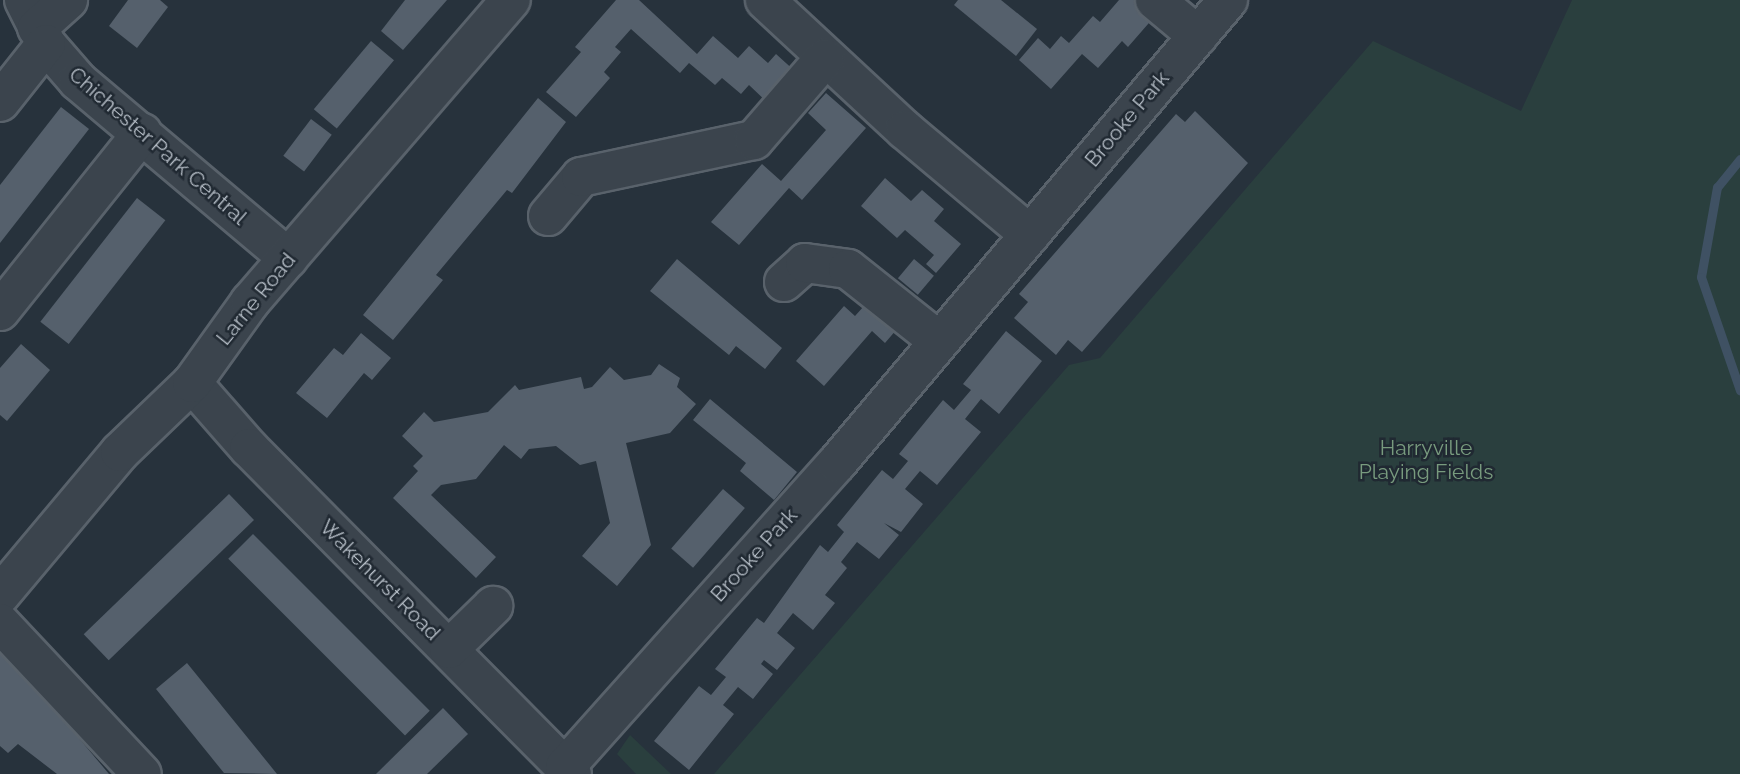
<!DOCTYPE html>
<html>
<head>
<meta charset="utf-8">
<style>
  body { margin:0 }
  #map { position:relative; width:1740px; height:774px; overflow:hidden; background:#27323c; font-family:Raleway,sans-serif }
  div>[style] { position:absolute }
  .green>* { inset:0; background:#2a3f3e }
  .stream>* { height:9px; margin:-4.5px; padding:0 4.5px; transform-origin:4.5px; border-radius:4.5px; background:#3f5163 }
  .building>* { inset:0; background:#55606c; transform-origin:0 0 }
  .roads { filter:drop-shadow(2px 0 #59626b) drop-shadow(-2px 0 #59626b) drop-shadow(0 2px #59626b) drop-shadow(0 -2px #59626b) }
  .minor>* { height:38px; margin:-19px; padding:0 19px; transform-origin:19px; border-radius:19px; background:#3b444d }
  span { translate:-50% -50%; white-space:nowrap; text-align:center; line-height:1.15; -webkit-text-stroke:5px #202932; paint-order:stroke }
  .street-label { font-size:21px; color:#b7bfc8 }
  .park-label { font-size:21px; color:#789b7e }
</style>
</head>
<body>
<div id="map">
  <div class="green">
    <div style="clip-path:polygon(1572px 0,1740px 0,1740px 774px,714px 774px,1069px 365px,1100px 358px,1373px 41px,1521px 111px)"></div>
    <div style="clip-path:polygon(630px 735px,671px 774px,636px 774px,617px 754px)"></div>
  </div>
  <div class="stream">
    <div style="left:1740px;top:159px;width:36px;rotate:129deg"></div>
    <div style="left:1717px;top:187px;width:91px;rotate:100.1deg"></div>
    <div style="left:1701px;top:277px;width:120px;rotate:71deg"></div>
  </div>
  <div class="building">
    <div style="clip-path:polygon(128px 0,160px 0,168px 7px,137px 48px,109px 26px)"></div>
    <div style="clip-path:polygon(405px 0,447px 0,403px 50px,381px 31px)"></div>
    <div style="clip-path:polygon(616px 0,639px 0,697px 54px,713px 36px,738px 58px,749px 46px,768px 63px,776px 54px,797px 73px,769px 104px,749px 85px,741px 94px,722px 78px,715px 85px,689px 63px,680px 73px,631px 29px,615px 47px,621px 52px,604px 72px,610px 78px,576px 117px,546px 92px,581px 52px,575px 47px)"></div>
    <div style="clip-path:polygon(958px 0,1001px 0,1037px 29px,1016px 56px,954px 5px)"></div>
    <div style="clip-path:polygon(1119px 0,1136px 0,1155px 16px,1128px 47px,1122px 41px,1098px 68px,1082px 54px,1051px 89px,1019px 60px,1038px 38px,1050px 49px,1061px 36px,1069px 43px,1093px 16px,1100px 22px)"></div>
    <div style="left:371px;top:41px;width:30px;height:89px;rotate:40deg"></div>
    <div style="clip-path:polygon(826px 93px,866px 128px,802px 200px,789px 188px,739px 245px,711px 222px,762px 164px,781px 181px,826px 130px,808px 113px)"></div>
    <div style="clip-path:polygon(538px 98px,566px 122px,512px 193px,507px 190px,436px 275px,443px 280px,393px 340px,363px 315px)"></div>
    <div style="clip-path:polygon(61px 107px,89px 129px,0 243px,0 185px)"></div>
    <div style="clip-path:polygon(1195px 111px,1248px 163px,1082px 352px,1068px 340px,1056px 355px,1014px 318px,1028px 302px,1019px 294px,1176px 114px,1185px 122px)"></div>
    <div style="left:311px;top:119px;width:26px;height:46px;rotate:37deg"></div>
    <div style="clip-path:polygon(885px 178px,911px 201px,922px 190px,944px 209px,934px 221px,961px 244px,936px 273px,926px 264px,934px 255px,905px 230px,897px 238px,861px 206px)"></div>
    <div style="left:137px;top:198px;width:36px;height:157px;rotate:38deg"></div>
    <div style="clip-path:polygon(677px 259px,782px 348px,765px 369px,736px 346px,729px 355px,650px 291px)"></div>
    <div style="left:914px;top:259px;width:26px;height:25px;rotate:40deg"></div>
    <div style="clip-path:polygon(873px 296px,903px 322px,885px 343px,872px 331px,824px 386px,796px 361px,844px 306px,855px 316px)"></div>
    <div style="clip-path:polygon(1006px 331px,1042px 361px,999px 414px,981px 399px,965px 419px,981px 432px,937px 485px,920px 471px,905px 489px,923px 504px,901px 532px,884px 523px,899px 535px,879px 559px,857px 542px,841px 562px,847px 568px,825px 595px,835px 603px,813px 630px,793px 613px,777px 633px,795px 648px,777px 670px,764px 660px,761px 664px,773px 674px,753px 699px,738px 687px,723px 705px,734px 714px,689px 770px,654px 741px,699px 686px,711px 695px,726px 677px,715px 669px,757px 618px,764px 623px,820px 545px,828px 552px,844px 532px,837px 525px,882px 470px,893px 479px,908px 461px,899px 454px,943px 400px,954px 410px,971px 390px,963px 384px)"></div>
    <div style="clip-path:polygon(361px 333px,391px 358px,372px 380px,364px 373px,327px 418px,296px 393px,334px 348px,343px 355px)"></div>
    <div style="clip-path:polygon(21px 344px,50px 370px,7px 421px,0 415px,0 368px)"></div>
    <div style="clip-path:polygon(659px 364px,680px 378px,677px 387px,696px 404px,670px 433px,626px 443px,651px 545px,617px 586px,582px 556px,610px 523px,596px 461px,580px 465px,556px 446px,529px 449px,521px 459px,504px 445px,476px 479px,441px 485px,431px 495px,496px 557px,476px 578px,393px 498px,418px 471px,413px 466px,423px 456px,402px 436px,424px 412px,434px 422px,488px 412px,515px 385px,519px 390px,581px 377px,584px 389px,592px 387px,610px 367px,624px 380px,651px 375px)"></div>
    <div style="clip-path:polygon(710px 399px,797px 472px,774px 500px,740px 471px,746px 463px,693px 420px)"></div>
    <div style="left:723px;top:489px;width:29px;height:79px;rotate:41deg"></div>
    <div style="left:229px;top:494px;width:36px;height:202px;rotate:46deg"></div>
    <div style="left:253px;top:534px;width:250px;height:35px;rotate:45deg"></div>
    <div style="clip-path:polygon(0 654px,36px 687px,109px 774px,57px 774px,18px 744px,8px 753px,0 746px)"></div>
    <div style="clip-path:polygon(187px 663px,256px 748px,277px 774px,224px 773px,156px 689px)"></div>
    <div style="clip-path:polygon(443px 708px,468px 734px,427px 774px,376px 774px)"></div>
  </div>
  <div class="roads">
    <div class="minor">
      <div style="left:24px;top:0;width:49px;rotate:63.4deg"></div>
      <div style="left:46px;top:44px;width:49px;rotate:49.1deg"></div>
      <div style="left:78px;top:81px;width:275px;rotate:40.1deg"></div>
      <div style="left:765px;top:0;width:191px;rotate:42.9deg"></div>
      <div style="left:905px;top:130px;width:163px;rotate:40deg"></div>
      <div style="left:1155px;top:0;width:56px;rotate:39.9deg"></div>
      <div style="left:37px;top:28px;width:42px;rotate:-42.1deg"></div>
      <div style="left:0;top:102px;width:74px;rotate:-51.6deg"></div>
      <div style="left:548px;top:216px;width:51px;rotate:-49.8deg"></div>
      <div style="left:581px;top:177px;width:177px;rotate:-12.1deg"></div>
      <div style="left:754px;top:140px;width:108px;rotate:-49.1deg"></div>
      <div style="left:784px;top:282px;width:28px;rotate:-42deg"></div>
      <div style="left:805px;top:263px;width:43px;rotate:7.9deg"></div>
      <div style="left:848px;top:269px;width:116px;rotate:38.4deg"></div>
      <div style="left:0;top:311px;width:228px;rotate:-51.4deg"></div>
      <div style="left:192px;top:383px;width:86px;rotate:48.8deg"></div>
      <div style="left:249px;top:448px;width:459px;rotate:45.3deg"></div>
      <div style="left:0;top:595px;width:187px;rotate:-50deg"></div>
      <div style="left:120px;top:452px;width:100px;rotate:-43.8deg"></div>
      <div style="left:192px;top:383px;width:100px;rotate:-54.4deg"></div>
      <div style="left:250px;top:302px;width:399px;rotate:-49.2deg"></div>
      <div style="left:0;top:623px;width:207px;rotate:46.8deg"></div>
      <div style="left:449px;top:649px;width:62px;rotate:-44.3deg"></div>
      <div style="left:565px;top:767px;width:408px;rotate:-48.2deg"></div>
      <div style="left:837px;top:463px;width:606px;rotate:-49.82deg"></div>
    </div>
  </div>
  <div class="street-label">
    <span style="left:1127px;top:119px;rotate:-50deg">Brooke Park</span>
    <span style="left:158px;top:146px;rotate:41deg">Chichester Park Central</span>
    <span style="left:256px;top:299px;rotate:-51deg">Larne Road</span>
    <span style="left:754px;top:555px;rotate:-48deg">Brooke Park</span>
    <span style="left:380px;top:580px;rotate:45deg">Wakehurst Road</span>
  </div>
  <div class="park-label">
    <span style="left:1426px;top:460px">Harryville<br>Playing Fields</span>
  </div>
</div>
</body>
</html>
